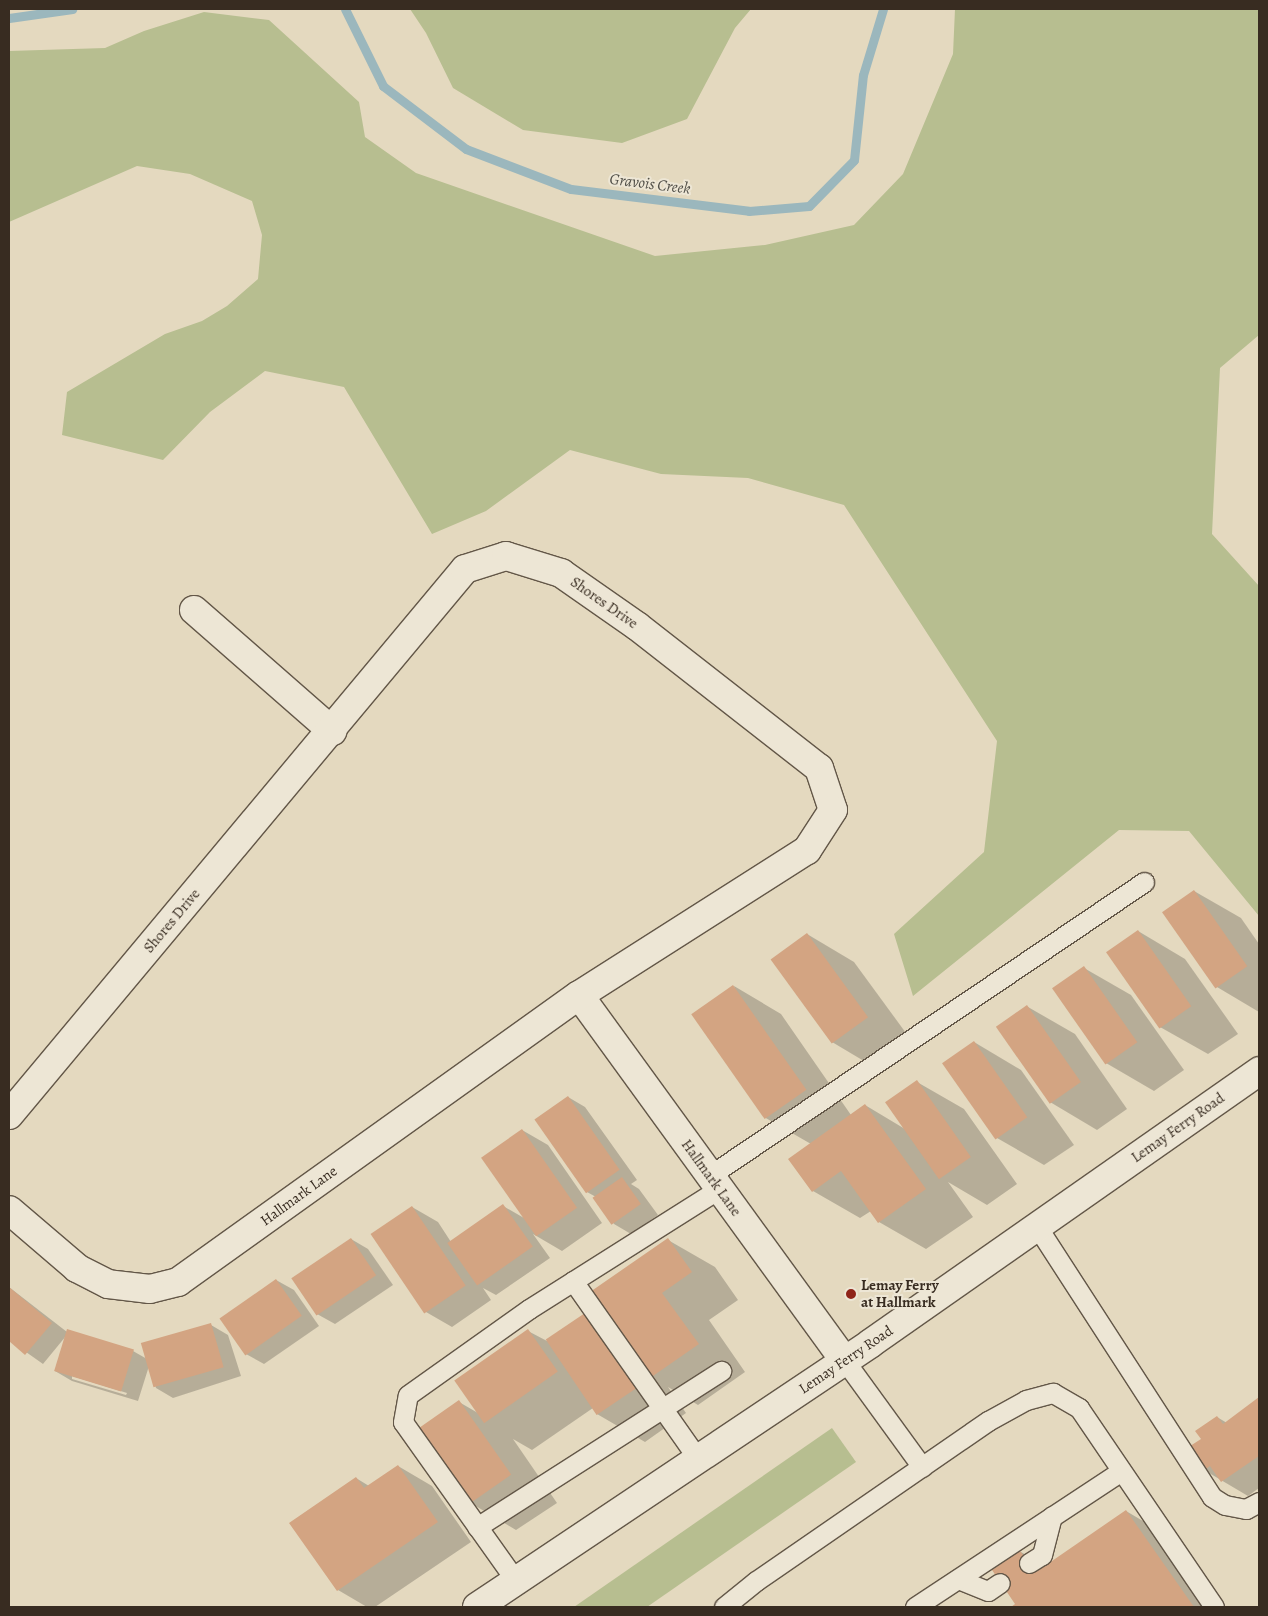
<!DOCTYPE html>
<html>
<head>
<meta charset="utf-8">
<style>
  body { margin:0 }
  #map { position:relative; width:1268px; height:1616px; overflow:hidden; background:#e4d9bf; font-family:Alegreya,serif }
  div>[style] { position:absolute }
  .green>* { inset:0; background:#b7be90 }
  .shadow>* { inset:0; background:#0003 }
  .stream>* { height:9px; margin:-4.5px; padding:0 4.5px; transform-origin:4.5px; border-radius:4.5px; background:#9bb7bd }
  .building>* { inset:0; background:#d3a482; transform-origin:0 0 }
  .roads { filter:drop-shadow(1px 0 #635748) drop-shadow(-1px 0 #635748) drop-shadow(0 1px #635748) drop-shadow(0 -1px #635748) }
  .service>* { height:19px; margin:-9.5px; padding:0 9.5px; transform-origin:9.5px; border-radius:9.5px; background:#ede6d5 }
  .minor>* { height:28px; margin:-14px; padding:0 14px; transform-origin:14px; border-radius:14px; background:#ede6d5 }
  .secondary>* { height:28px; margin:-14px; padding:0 14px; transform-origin:14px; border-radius:14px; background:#ede6d5 }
  .dots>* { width:14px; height:14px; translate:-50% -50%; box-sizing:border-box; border:2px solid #ede6d5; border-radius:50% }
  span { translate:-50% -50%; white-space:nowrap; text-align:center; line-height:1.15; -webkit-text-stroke:4px #ede6d5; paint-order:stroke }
  .street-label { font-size:15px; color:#382c21 }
  .poi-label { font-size:15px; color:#382c21; font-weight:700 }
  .left { translate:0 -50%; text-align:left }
  .water-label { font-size:16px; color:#514f48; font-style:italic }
  .frame { position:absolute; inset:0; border:10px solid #382c21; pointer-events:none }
</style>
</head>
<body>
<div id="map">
  <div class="green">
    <div style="clip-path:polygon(410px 9px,751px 9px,735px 28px,687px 119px,622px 143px,523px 130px,453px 88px,426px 33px)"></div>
    <div style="clip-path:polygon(955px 9px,1259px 9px,1259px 335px,1220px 368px,1212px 534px,1259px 586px,1259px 916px,1189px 831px,1119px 830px,913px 996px,894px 934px,984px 852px,997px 741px,844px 505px,748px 478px,661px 474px,570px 450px,486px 511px,432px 534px,344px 387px,265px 371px,210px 412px,163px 460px,62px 435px,67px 392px,165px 334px,202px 321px,227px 306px,258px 279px,262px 235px,252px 201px,190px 174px,137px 166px,9px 222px,9px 51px,105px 48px,144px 31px,204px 12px,269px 20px,359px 102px,365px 137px,416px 173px,655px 256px,765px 245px,854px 225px,903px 174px,953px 54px)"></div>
    <div style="clip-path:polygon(832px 1428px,856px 1462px,647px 1607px,574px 1607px)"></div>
  </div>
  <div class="shadow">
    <div style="clip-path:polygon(1194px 891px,1241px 918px,1259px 944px,1259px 1012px,1217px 987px)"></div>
    <div style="clip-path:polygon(1138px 931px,1185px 959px,1238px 1034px,1208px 1054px,1160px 1027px)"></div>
    <div style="clip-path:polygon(807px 934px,854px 962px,914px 1044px,879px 1070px,832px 1042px,772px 960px)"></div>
    <div style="clip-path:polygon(1084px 968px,1131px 995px,1184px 1070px,1154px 1091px,1106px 1063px,1054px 988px)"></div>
    <div style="clip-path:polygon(734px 986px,781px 1014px,851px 1115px,865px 1105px,905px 1129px,917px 1082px,964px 1109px,1017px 1184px,987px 1205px,948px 1182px,973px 1217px,926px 1249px,879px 1222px,871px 1211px,860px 1218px,813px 1191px,811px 1144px,764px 1117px)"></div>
    <div style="clip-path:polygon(1028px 1007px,1075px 1034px,1127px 1109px,1097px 1130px,1050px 1102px,998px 1027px)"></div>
    <div style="clip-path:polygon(974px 1042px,1021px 1070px,1074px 1145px,1044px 1165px,997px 1138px)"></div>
    <div style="clip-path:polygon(568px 1097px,585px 1107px,637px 1180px,631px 1184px,639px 1189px,658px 1215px,631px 1234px,614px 1224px,596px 1197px,587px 1192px,536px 1120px)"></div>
    <div style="clip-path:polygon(522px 1130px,548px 1145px,602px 1223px,562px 1251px,533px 1234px,550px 1258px,496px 1295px,483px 1288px,491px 1300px,452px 1327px,426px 1312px,372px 1235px,412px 1207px,438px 1222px,451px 1242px,503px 1206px,524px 1218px)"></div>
    <div style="clip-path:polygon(351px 1239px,368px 1249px,393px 1285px,335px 1324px,317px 1314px)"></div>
    <div style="clip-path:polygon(668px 1240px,715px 1267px,738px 1300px,709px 1320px,745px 1372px,698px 1405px,668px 1387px,686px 1413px,645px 1442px,597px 1414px,593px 1408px,532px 1450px,513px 1439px,557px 1503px,516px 1530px,469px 1502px,459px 1402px,478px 1413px,528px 1331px,547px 1341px,588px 1312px)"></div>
    <div style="clip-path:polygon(276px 1280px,294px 1290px,319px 1326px,264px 1364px,246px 1354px,221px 1319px)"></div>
    <div style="clip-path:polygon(evenodd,9px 1287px,67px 1332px,133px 1351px,147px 1359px,211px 1325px,228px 1335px,241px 1376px,173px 1398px,156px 1388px,149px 1366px,138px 1401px,72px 1381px,55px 1371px,66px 1336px,43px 1364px,9px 1340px,9px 1287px,72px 1376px,127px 1393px,126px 1395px,72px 1379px,72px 1376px)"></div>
    <div style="clip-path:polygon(1259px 1399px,1259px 1488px,1248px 1496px,1204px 1470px,1202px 1440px,1217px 1417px,1227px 1423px)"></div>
    <div style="clip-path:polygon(398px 1466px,432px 1486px,471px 1542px,375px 1607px,367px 1607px,338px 1590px,356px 1478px,369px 1486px)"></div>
    <div style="clip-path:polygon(1126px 1511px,1160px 1531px,1213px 1607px,1013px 1607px,1017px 1604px,1021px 1552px,1046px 1567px)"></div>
  </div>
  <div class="stream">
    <div style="left:345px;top:9px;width:86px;rotate:63.7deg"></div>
    <div style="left:383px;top:86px;width:104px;rotate:37.2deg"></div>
    <div style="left:466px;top:149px;width:112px;rotate:20.9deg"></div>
    <div style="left:571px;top:189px;width:179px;rotate:7deg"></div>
    <div style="left:749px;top:211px;width:60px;rotate:-4.8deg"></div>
    <div style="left:809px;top:206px;width:64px;rotate:-45.6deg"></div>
    <div style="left:854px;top:160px;width:85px;rotate:-84deg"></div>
    <div style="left:863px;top:75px;width:69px;rotate:-73.1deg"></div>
    <div style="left:9px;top:18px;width:64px;rotate:-8.1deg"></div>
  </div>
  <div class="building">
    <div style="left:1194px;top:890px;width:93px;height:39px;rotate:55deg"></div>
    <div style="left:1138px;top:930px;width:93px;height:39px;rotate:55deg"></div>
    <div style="left:807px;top:933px;width:104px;height:45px;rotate:54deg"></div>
    <div style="left:1084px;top:966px;width:93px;height:39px;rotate:55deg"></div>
    <div style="left:733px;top:985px;width:128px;height:51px;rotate:55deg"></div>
    <div style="left:1027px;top:1005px;width:94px;height:38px;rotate:55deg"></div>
    <div style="left:974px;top:1041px;width:93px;height:39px;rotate:55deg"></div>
    <div style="left:917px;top:1080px;width:94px;height:39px;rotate:55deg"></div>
    <div style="left:568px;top:1096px;width:90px;height:41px;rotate:55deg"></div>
    <div style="clip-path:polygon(865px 1104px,926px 1189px,878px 1223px,841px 1171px,812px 1192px,788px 1159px)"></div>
    <div style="left:522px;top:1129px;width:96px;height:50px;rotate:55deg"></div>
    <div style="left:622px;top:1177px;width:33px;height:36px;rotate:55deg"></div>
    <div style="left:503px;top:1204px;width:52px;height:68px;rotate:55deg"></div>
    <div style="left:412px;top:1206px;width:96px;height:50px;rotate:56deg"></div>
    <div style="left:351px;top:1238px;width:45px;height:72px;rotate:56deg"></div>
    <div style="clip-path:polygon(668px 1238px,692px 1272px,662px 1293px,699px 1344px,650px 1378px,590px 1292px)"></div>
    <div style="left:276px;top:1279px;width:45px;height:69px;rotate:55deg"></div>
    <div style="clip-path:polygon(9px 1287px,52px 1323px,25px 1355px,9px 1341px)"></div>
    <div style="left:588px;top:1311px;width:91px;height:51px;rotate:56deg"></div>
    <div style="left:211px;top:1323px;width:46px;height:73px;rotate:74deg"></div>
    <div style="left:67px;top:1329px;width:70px;height:44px;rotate:17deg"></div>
    <div style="left:528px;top:1329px;width:52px;height:90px;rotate:55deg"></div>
    <div style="clip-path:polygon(1259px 1397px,1259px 1456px,1221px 1482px,1210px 1466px,1203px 1471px,1187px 1448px,1201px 1439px,1195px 1431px,1217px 1416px,1223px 1424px)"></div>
    <div style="left:459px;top:1400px;width:91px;height:51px;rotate:55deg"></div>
    <div style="clip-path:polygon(398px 1465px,438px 1522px,337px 1591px,289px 1523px,356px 1477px,364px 1488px)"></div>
    <div style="clip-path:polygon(1126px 1510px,1194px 1607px,1011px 1607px,1015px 1604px,992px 1570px,1020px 1551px,1036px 1572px)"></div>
  </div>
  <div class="roads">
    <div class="service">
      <div style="left:709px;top:1176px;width:525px;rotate:-34.05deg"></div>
      <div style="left:1038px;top:1228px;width:320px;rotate:57.1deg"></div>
      <div style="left:1212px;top:1497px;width:15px;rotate:32deg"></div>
      <div style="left:1225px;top:1505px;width:21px;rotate:11deg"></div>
      <div style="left:1246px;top:1509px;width:15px;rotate:-28deg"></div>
      <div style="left:573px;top:1281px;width:219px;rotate:54.9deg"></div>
      <div style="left:845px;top:1361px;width:131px;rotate:54deg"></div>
      <div style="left:477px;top:1527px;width:290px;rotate:-32.6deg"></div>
      <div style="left:1029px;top:1563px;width:15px;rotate:-32deg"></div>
      <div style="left:1042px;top:1555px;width:40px;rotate:-75.6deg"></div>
      <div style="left:958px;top:1579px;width:32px;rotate:22deg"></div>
      <div style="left:988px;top:1591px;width:14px;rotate:-34deg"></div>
      <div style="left:516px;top:1581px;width:195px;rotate:-125.4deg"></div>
      <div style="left:403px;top:1422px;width:27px;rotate:-80deg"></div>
      <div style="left:408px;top:1395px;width:148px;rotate:-35.4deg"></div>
      <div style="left:529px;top:1309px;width:225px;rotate:-32.3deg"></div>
      <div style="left:724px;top:1607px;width:41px;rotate:-39.1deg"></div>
      <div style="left:756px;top:1581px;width:282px;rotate:-34.6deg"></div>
      <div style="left:988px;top:1421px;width:43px;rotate:-28.9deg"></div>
      <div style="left:1026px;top:1400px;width:28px;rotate:-15deg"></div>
      <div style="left:1053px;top:1393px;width:30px;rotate:30deg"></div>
      <div style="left:1079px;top:1408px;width:240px;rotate:55.8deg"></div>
      <div style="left:915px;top:1607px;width:247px;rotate:-33.4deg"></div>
    </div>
    <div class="minor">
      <div style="left:194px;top:610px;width:184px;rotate:41.2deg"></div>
      <div style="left:579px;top:995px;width:452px;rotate:54deg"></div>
      <div style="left:9px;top:1115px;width:711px;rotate:-50.13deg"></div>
      <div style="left:465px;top:569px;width:43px;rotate:-17.6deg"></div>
      <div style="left:506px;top:556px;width:58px;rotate:17.2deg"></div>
      <div style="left:561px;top:573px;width:93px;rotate:34.9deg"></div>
      <div style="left:637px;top:626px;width:231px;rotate:38deg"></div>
      <div style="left:819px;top:768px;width:44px;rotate:71.6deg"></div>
      <div style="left:833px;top:810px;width:48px;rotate:123deg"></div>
      <div style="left:807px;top:850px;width:270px;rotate:147.5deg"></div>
      <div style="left:579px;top:995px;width:493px;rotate:144.4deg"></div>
      <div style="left:178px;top:1282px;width:29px;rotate:166deg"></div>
      <div style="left:150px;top:1289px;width:42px;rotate:-173.2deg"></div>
      <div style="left:108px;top:1284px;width:35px;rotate:-153deg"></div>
      <div style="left:77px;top:1268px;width:89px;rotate:-139.5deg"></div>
    </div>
    <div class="secondary">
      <div style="left:477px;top:1607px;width:474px;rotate:-33.8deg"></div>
      <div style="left:871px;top:1343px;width:474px;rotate:-35deg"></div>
    </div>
  </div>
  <div class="dots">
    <div style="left:851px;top:1294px;background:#8f2418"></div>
  </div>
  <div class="street-label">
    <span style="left:604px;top:603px;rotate:35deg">Shores Drive</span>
    <span style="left:172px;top:921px;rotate:-50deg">Shores Drive</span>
    <span style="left:1178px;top:1128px;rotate:-35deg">Lemay Ferry Road</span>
    <span style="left:711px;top:1178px;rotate:54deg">Hallmark Lane</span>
    <span style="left:299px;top:1196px;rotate:-36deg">Hallmark Lane</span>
    <span style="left:846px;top:1360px;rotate:-34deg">Lemay Ferry Road</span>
  </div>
  <div class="poi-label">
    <span class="left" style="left:861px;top:1294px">Lemay Ferry<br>at Hallmark</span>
  </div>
  <div class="water-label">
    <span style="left:650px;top:184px;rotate:7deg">Gravois Creek</span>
  </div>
  <div class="frame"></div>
</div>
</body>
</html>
